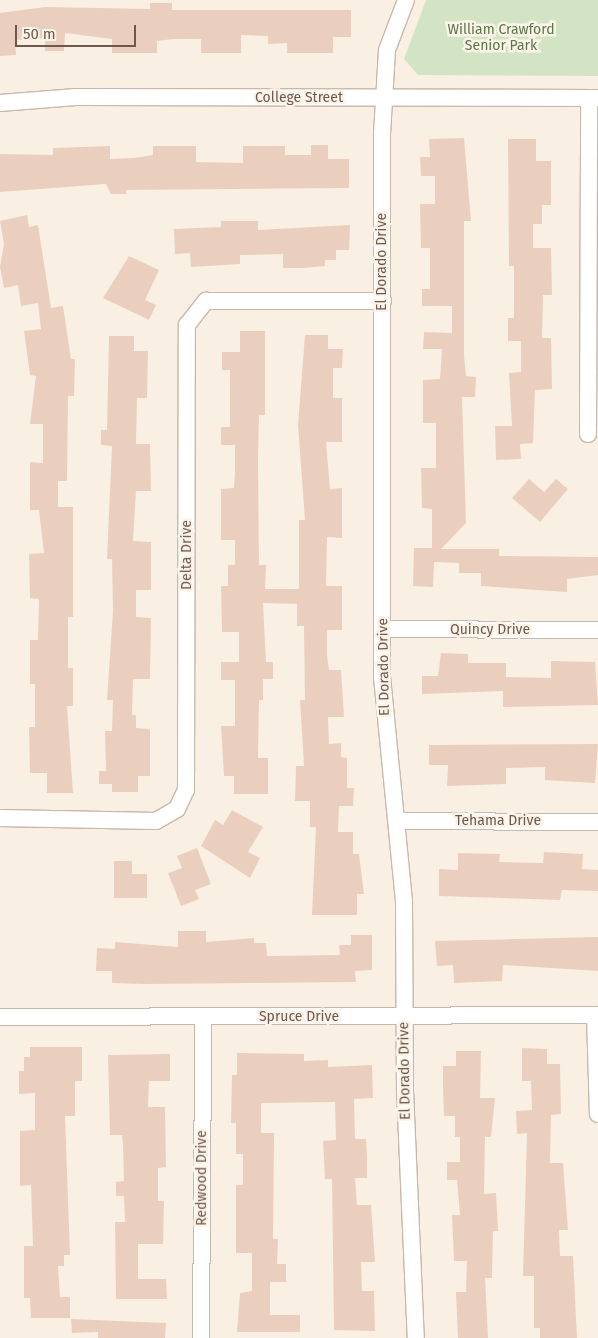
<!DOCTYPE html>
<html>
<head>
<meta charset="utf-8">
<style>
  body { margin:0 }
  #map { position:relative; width:598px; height:1338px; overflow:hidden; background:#f9f0e3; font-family:"Fira Sans",sans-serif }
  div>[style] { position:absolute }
  .green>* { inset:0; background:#d2e4c4 }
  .building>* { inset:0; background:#ebcfbe }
  .roads { filter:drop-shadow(1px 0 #c8b8ab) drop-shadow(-1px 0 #c8b8ab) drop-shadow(0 1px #c8b8ab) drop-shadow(0 -1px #c8b8ab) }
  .minor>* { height:16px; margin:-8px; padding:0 8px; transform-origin:8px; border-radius:8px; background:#fff }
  span { translate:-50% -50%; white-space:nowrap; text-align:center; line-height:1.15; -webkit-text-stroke:5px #fcf4e9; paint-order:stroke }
  .park-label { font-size:14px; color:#587849 }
  .street-label { font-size:14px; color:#6e574c }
  .scale { position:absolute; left:15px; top:25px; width:121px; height:22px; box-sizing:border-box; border:2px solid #6e574c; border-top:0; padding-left:6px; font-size:15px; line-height:18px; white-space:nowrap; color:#6e574c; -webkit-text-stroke:4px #fcf4e9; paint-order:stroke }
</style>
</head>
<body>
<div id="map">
  <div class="green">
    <div style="clip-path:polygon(426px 0,598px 0,598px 76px,418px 75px,404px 59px)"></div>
  </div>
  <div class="building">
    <div style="clip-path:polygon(150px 3px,172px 3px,172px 10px,351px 10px,351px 37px,333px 37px,333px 53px,287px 53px,287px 43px,268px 44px,268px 36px,241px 35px,241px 53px,201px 53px,201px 39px,173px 39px,157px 41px,157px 53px,112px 53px,112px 39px,65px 33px,64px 51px,45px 51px,45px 38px,15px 40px,16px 55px,0 56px,0 13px,45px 7px,150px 9px)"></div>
    <div style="clip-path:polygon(464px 138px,471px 221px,464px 221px,464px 356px,466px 376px,476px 377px,475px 397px,462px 397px,466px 523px,441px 549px,499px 549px,499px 556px,598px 557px,598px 575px,567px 579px,567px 592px,481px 586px,481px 573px,459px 573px,459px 563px,434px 562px,433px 587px,413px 586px,414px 548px,432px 548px,432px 509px,422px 508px,421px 468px,436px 468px,436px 423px,423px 423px,423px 380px,440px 379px,442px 349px,423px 349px,424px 332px,452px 333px,452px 306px,422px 306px,422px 289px,430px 289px,430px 248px,421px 248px,420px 204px,435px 204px,435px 176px,421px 176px,420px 157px,430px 157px,429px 139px)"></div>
    <div style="clip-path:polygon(508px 139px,536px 139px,536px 161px,551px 161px,551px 205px,542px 205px,542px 224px,533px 224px,533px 248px,551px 248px,552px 295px,543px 295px,542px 338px,551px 338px,552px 389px,535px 390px,533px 443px,520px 444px,521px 459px,496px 460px,495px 426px,512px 426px,509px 373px,521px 372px,521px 341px,508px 341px,508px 318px,514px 318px,514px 266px,509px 266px)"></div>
    <div style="clip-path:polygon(311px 145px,328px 145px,328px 159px,349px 159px,349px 188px,126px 190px,126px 194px,111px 194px,106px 184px,0 192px,0 154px,53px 155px,53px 148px,110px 146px,110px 159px,134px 158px,153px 155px,153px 146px,196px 146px,196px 162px,243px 163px,243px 146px,285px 146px,285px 155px,311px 155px)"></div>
    <div style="clip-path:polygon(27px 215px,29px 227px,38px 225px,51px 308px,63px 306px,71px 359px,75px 359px,74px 396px,68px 396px,67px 481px,58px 481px,58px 507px,73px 507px,73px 617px,68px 617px,68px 668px,73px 668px,73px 706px,67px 706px,73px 793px,47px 793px,47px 773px,30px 773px,29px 727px,35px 727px,35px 684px,30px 684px,30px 640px,38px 640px,39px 599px,30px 598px,29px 554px,44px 553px,39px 510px,30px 510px,30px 462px,43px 463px,43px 424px,30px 424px,36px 376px,30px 375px,24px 331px,41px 329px,38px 303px,21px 306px,18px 285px,4px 288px,0 267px,4px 244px,0 221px)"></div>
    <div style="clip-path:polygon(221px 221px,258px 221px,258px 230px,350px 225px,349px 250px,336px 250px,336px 260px,325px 260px,325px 266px,302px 268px,283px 268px,283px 254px,240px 255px,240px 264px,191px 267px,190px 253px,175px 254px,174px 229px,221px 227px)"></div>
    <div style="clip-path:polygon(129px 256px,159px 270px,145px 300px,156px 305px,149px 320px,103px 298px)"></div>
    <div style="clip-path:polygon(240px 331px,265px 331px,265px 415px,259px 415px,258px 460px,259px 565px,266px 565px,265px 589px,299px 589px,299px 520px,305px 520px,298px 425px,305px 335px,328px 335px,328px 349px,343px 349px,342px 368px,333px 368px,333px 398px,342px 398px,342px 442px,326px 442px,330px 489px,342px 488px,342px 538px,327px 537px,326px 586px,342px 586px,342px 630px,327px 630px,327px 656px,329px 670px,341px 670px,344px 717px,328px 717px,329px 744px,341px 743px,341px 757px,347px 758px,347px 788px,354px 788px,353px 806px,339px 806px,338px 832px,353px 832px,353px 854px,359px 854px,364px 894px,357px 894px,357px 915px,312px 915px,316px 827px,310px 827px,310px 801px,295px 801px,296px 766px,304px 766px,300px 700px,305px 700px,304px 626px,297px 626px,297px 604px,263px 603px,266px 662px,273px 662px,273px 679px,263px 679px,263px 700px,259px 700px,258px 758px,268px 758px,268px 794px,234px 794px,234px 776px,224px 776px,221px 726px,235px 726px,235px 680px,221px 680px,221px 662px,239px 662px,239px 632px,222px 632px,221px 586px,228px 586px,228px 565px,235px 565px,235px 540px,221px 540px,221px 489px,234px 488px,235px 472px,235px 445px,221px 445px,221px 427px,230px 427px,230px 370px,222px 370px,222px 352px,240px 352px)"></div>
    <div style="clip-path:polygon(109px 336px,134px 336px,134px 351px,148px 351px,147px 398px,137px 398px,136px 444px,150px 444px,151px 491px,136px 491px,133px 541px,151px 542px,151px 590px,136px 590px,136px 617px,151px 618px,150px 679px,133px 679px,132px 715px,136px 715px,136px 728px,150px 729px,150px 776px,138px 776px,138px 792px,112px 792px,112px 784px,99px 784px,99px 771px,106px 771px,105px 731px,112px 731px,113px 700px,107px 700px,113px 611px,112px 559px,107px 559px,112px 446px,101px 445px,101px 430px,107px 430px)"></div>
    <div style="clip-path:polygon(529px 479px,544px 492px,556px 479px,568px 489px,540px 522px,512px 498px)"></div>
    <div style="clip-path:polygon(441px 653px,468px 654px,468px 663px,506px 663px,506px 677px,551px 678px,551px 661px,595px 662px,598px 705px,503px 707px,503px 691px,422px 694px,422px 676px,438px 676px)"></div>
    <div style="clip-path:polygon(598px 744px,595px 783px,545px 780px,545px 767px,506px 768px,506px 784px,447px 786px,448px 765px,429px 765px,429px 745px)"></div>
    <div style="clip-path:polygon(232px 810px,263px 827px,248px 852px,260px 858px,250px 878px,201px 846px,215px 820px,223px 825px)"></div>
    <div style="clip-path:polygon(197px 848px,211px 884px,195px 890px,199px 899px,181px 906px,168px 873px,182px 868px,177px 856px)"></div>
    <div style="clip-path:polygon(544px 852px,583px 854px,582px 869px,598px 870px,598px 891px,562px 890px,560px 900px,439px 896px,439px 869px,458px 870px,458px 853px,500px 854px,499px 862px,543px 863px)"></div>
    <div style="clip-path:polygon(114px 861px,132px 861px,132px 874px,147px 874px,147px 898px,114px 898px)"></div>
    <div style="clip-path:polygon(178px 931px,206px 931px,206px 942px,254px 938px,254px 943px,266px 943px,267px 956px,340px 955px,339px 945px,351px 945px,351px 935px,372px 935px,372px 970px,355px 971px,356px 982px,144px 984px,112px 983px,112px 971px,96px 971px,97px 948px,115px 949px,115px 942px,178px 947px)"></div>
    <div style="clip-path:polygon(598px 937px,598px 971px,503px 965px,502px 981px,454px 983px,453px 965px,437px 966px,435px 941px)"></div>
    <div style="clip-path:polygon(30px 1047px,82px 1047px,82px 1081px,75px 1081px,75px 1116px,65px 1116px,70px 1255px,64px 1255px,64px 1266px,58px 1266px,60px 1297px,70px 1297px,70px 1318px,31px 1318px,30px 1298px,24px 1298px,24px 1246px,33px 1246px,31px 1185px,20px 1186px,20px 1131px,35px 1130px,35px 1093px,19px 1094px,19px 1071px,24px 1071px,24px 1057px,30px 1057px)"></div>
    <div style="clip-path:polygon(522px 1048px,547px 1049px,547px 1064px,560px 1064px,561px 1114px,551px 1115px,550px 1163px,563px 1163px,568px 1230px,559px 1230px,560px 1256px,573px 1256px,577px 1338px,540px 1338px,540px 1328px,534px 1328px,534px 1276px,523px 1276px,527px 1133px,517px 1134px,516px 1111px,532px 1110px,531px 1081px,522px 1081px)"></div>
    <div style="clip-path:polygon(456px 1051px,481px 1051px,480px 1098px,495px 1098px,491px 1137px,485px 1137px,484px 1194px,496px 1193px,498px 1231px,493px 1231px,492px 1278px,485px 1278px,488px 1338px,458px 1338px,456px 1292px,466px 1292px,467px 1261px,454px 1261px,452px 1215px,460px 1215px,457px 1180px,447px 1180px,447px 1162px,460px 1162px,460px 1137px,455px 1137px,455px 1116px,444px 1116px,443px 1085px,443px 1066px,456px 1066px)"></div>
    <div style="clip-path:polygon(237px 1053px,304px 1054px,304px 1061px,328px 1060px,328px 1067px,372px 1065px,373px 1098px,354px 1099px,355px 1139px,366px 1139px,367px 1156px,367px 1178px,355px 1178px,357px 1205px,371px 1205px,375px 1262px,361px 1262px,362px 1291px,374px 1291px,375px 1331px,334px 1330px,332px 1179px,325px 1179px,323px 1141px,336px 1140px,335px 1102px,261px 1103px,261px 1133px,274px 1133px,273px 1239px,278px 1239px,277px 1264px,286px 1264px,286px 1282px,270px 1282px,270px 1315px,300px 1315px,300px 1332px,237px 1332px,240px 1293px,252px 1291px,252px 1253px,236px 1253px,236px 1185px,243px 1185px,243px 1154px,236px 1154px,236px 1123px,231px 1123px,232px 1075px,237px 1075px)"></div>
    <div style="clip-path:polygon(170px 1054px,170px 1081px,149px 1081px,148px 1107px,165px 1107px,166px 1167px,158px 1168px,158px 1201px,164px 1201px,163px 1244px,138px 1244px,138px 1279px,166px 1279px,167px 1299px,116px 1299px,115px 1222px,125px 1222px,124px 1196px,116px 1196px,116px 1182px,124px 1181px,123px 1145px,122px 1135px,110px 1135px,108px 1055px)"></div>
    <div style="clip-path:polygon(71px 1319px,166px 1323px,165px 1338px,98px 1338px,98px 1332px,72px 1333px)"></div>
  </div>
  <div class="roads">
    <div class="minor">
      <div style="left:406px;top:0;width:53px;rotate:110.8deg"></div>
      <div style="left:387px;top:50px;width:83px;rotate:93.4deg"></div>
      <div style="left:382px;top:133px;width:544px;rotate:90deg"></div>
      <div style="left:382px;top:677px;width:225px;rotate:84.4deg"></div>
      <div style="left:404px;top:901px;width:190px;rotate:89.7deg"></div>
      <div style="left:405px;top:1091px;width:247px;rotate:87.5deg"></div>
      <div style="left:0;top:103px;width:76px;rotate:-4.5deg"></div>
      <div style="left:76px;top:97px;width:522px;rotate:0.11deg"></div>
      <div style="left:588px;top:434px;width:336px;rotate:-89.8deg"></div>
      <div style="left:382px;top:629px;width:216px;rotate:0.3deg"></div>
      <div style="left:0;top:818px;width:156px;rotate:1.1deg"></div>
      <div style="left:156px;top:821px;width:24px;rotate:-30deg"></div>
      <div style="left:177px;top:809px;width:21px;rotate:-65deg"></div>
      <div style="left:186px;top:790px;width:465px;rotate:-89.9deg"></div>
      <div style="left:187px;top:325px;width:31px;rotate:-52deg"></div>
      <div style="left:206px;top:301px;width:177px"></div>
      <div style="left:398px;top:821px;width:200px;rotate:0.3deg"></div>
      <div style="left:595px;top:1015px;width:99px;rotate:88.3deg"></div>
      <div style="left:0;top:1017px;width:598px;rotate:-0.19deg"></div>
      <div style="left:201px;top:1338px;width:321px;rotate:-89.6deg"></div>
    </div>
  </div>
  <div class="park-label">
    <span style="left:501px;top:38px">William Crawford<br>Senior Park</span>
  </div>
  <div class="street-label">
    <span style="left:299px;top:98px">College Street</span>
    <span style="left:382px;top:262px;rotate:-90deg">El Dorado Drive</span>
    <span style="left:187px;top:555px;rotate:-90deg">Delta Drive</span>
    <span style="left:490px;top:630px">Quincy Drive</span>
    <span style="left:384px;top:667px;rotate:-91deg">El Dorado Drive</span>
    <span style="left:498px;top:821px">Tehama Drive</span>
    <span style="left:299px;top:1017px">Spruce Drive</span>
    <span style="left:405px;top:1071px;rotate:-91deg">El Dorado Drive</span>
    <span style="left:202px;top:1178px;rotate:-90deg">Redwood Drive</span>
  </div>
  <div class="scale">50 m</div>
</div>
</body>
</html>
